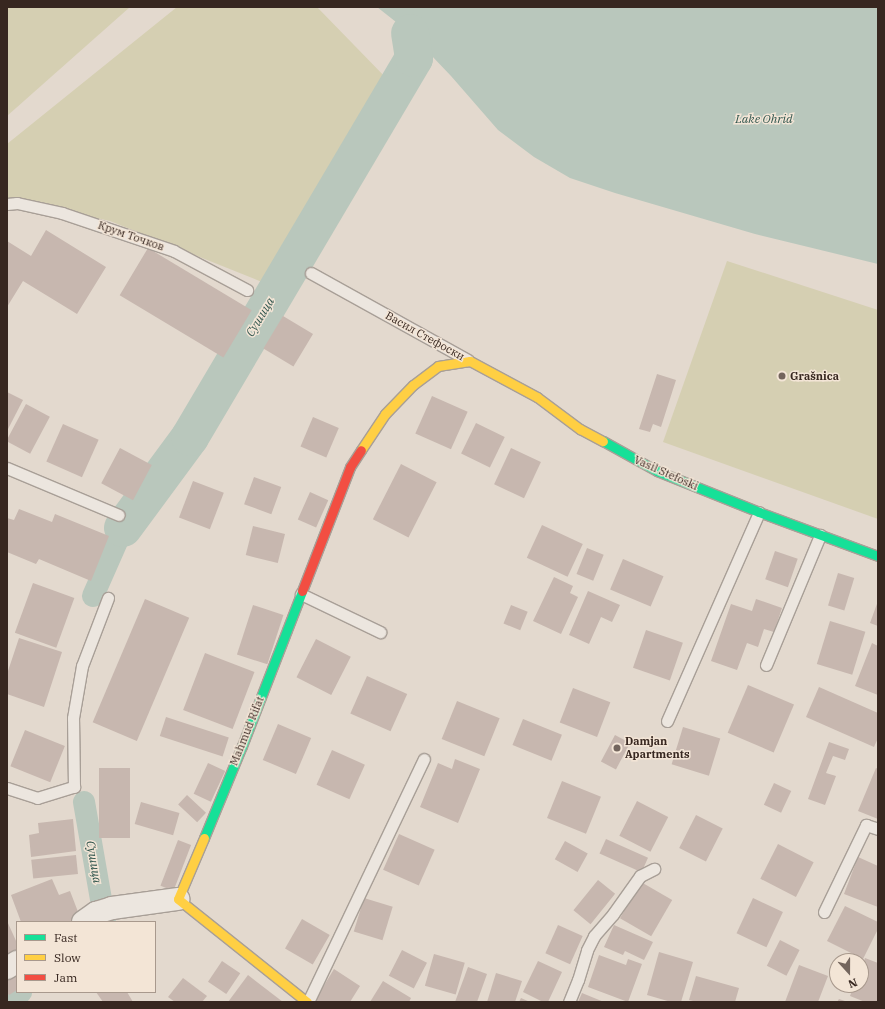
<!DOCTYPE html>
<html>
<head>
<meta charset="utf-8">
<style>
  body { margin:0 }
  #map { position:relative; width:885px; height:1009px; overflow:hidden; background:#e3d9ce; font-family:"IBM Plex Serif",serif }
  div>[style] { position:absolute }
  .green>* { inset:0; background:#d5cfb2 }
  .water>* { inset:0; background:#b9c7bc }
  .canal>* { height:22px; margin:-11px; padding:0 11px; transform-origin:11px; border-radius:11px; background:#b9c7bc }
  .river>* { height:38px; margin:-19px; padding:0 19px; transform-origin:19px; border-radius:19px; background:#b9c7bc }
  .building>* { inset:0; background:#c7b7af; transform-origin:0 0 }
  .roads { filter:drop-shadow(1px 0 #a89f97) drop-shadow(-1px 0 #a89f97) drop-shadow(0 1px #a89f97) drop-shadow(0 -1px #a89f97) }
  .lane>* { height:11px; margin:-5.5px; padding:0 5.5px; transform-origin:5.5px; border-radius:5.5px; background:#ece6df }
  .street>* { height:22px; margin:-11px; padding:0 11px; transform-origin:11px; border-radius:11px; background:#ece6df }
  .fast>* { height:9px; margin:-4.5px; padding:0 4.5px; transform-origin:4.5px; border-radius:4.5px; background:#16e098 }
  .slow>* { height:9px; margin:-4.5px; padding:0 4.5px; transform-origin:4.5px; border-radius:4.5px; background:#ffcf43 }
  .jam>* { height:9px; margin:-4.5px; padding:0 4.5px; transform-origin:4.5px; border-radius:4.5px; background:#f24e42 }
  .dots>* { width:11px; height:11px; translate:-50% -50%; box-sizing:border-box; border:2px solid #f3e5d6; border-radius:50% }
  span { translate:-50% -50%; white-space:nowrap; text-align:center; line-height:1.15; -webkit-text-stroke:3px #f3e5d6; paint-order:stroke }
  .street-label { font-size:11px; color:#372720 }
  .poi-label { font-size:11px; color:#372720; font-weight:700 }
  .left { translate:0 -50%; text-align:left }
  .water-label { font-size:12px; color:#30554d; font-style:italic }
  .frame { position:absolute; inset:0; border:8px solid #372720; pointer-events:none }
  .legend { position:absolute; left:16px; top:921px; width:140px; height:72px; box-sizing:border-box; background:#f3e5d6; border:1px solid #a8998d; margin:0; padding:5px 7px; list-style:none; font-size:12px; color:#372720 }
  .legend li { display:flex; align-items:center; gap:8px; height:20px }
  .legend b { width:20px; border:1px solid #a8998d }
  .north { position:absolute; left:829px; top:953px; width:40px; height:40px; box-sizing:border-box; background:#f3e5d6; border:1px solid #a8998d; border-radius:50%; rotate:159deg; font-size:11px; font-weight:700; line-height:16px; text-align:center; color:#372720 }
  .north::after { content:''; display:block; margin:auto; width:14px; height:18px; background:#73655d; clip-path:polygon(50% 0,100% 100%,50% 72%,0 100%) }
</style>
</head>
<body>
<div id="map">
  <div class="green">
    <div style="clip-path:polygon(7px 7px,130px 7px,7px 116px)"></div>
    <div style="clip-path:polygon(177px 7px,317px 7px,390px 82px,262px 282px,110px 221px,7px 199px,7px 144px)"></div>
    <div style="clip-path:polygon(727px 261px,878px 310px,878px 519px,663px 442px)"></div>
  </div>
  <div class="water">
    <div style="clip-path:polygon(377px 7px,878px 7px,878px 264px,755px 234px,615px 193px,570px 178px,534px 157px,498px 130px,451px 76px,410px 33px)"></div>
  </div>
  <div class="canal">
    <div style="left:93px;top:596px;width:74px;rotate:-66.2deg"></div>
    <div style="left:84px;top:802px;width:122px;rotate:80.1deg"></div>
    <div style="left:13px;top:1002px;width:13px;rotate:-51deg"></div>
  </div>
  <div class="river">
    <div style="left:123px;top:528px;width:113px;rotate:-53.6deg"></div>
    <div style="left:190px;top:437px;width:440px;rotate:-59.4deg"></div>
    <div style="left:414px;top:58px;width:25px;rotate:-99deg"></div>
  </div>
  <div class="building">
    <div style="clip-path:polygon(46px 230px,106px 267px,77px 314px,23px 281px,7px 307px,7px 241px,31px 256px)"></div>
    <div style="left:148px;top:248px;width:121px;height:55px;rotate:31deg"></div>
    <div style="left:283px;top:316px;width:35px;height:38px;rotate:31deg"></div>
    <div style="clip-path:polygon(657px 374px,676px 380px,661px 427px,653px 424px,650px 432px,639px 429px)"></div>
    <div style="clip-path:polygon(7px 392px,23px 400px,7px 431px)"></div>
    <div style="left:432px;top:396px;width:39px;height:41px;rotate:24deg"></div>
    <div style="left:26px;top:404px;width:27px;height:42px;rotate:28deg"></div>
    <div style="left:313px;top:417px;width:28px;height:32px;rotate:23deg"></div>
    <div style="left:476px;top:423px;width:32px;height:34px;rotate:26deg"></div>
    <div style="left:63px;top:424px;width:39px;height:41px;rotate:24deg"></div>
    <div style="left:120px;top:448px;width:36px;height:40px;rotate:28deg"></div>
    <div style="left:511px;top:448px;width:33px;height:40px;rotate:25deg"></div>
    <div style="left:401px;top:464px;width:40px;height:62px;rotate:27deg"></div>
    <div style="left:254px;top:477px;width:29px;height:29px;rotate:20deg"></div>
    <div style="left:193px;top:481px;width:33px;height:39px;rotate:21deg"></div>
    <div style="left:310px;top:492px;width:20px;height:30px;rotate:24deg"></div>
    <div style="clip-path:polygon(19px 509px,52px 522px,55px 514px,109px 536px,91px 581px,39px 559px,36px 564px,7px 552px,7px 518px,14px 520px)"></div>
    <div style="left:542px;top:525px;width:45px;height:36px;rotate:25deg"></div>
    <div style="left:253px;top:526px;width:33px;height:30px;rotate:14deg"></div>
    <div style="left:587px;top:548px;width:18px;height:28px;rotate:22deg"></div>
    <div style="left:775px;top:551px;width:24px;height:30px;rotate:19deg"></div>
    <div style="left:623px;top:559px;width:44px;height:33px;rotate:23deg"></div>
    <div style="left:838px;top:573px;width:17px;height:34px;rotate:17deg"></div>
    <div style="clip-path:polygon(554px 577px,573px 586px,570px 593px,578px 597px,561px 634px,533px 621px)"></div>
    <div style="left:33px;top:583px;width:44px;height:53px;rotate:20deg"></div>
    <div style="clip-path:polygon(588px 591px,620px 605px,612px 622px,601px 617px,589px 644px,569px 635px)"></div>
    <div style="left:145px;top:599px;width:48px;height:134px;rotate:23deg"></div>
    <div style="clip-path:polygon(756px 599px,782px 608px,774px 632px,764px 629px,758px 647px,747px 643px,737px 670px,711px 661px,731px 604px,752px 611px)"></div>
    <div style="clip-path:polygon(878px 601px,878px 626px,870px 623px)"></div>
    <div style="left:253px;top:605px;width:32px;height:52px;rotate:18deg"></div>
    <div style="left:511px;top:605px;width:18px;height:20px;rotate:22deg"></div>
    <div style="left:830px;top:621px;width:37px;height:45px;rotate:17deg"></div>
    <div style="left:646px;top:630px;width:39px;height:40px;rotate:19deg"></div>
    <div style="clip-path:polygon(19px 638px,62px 652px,44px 707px,7px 694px,7px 674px)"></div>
    <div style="left:316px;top:639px;width:39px;height:43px;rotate:27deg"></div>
    <div style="clip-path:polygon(872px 643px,878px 646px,878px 695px,855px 686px)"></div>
    <div style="left:205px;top:653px;width:53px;height:61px;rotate:21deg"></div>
    <div style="left:367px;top:676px;width:44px;height:41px;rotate:24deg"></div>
    <div style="left:748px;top:685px;width:50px;height:52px;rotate:23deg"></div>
    <div style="clip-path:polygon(819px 687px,878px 713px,878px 738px,874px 747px,806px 717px)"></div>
    <div style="left:573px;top:688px;width:40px;height:37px;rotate:21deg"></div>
    <div style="left:457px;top:701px;width:46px;height:41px;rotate:22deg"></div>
    <div style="left:166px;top:717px;width:66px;height:20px;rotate:18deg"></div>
    <div style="left:523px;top:719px;width:42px;height:28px;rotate:22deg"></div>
    <div style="left:278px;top:724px;width:36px;height:39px;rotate:23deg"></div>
    <div style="left:683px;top:727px;width:39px;height:39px;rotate:17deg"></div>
    <div style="left:25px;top:730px;width:43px;height:39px;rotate:22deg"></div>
    <div style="left:615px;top:735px;width:17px;height:30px;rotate:28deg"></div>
    <div style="clip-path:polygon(829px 742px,849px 749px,845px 760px,833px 756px,826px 773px,836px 776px,825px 805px,808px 799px)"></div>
    <div style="left:332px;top:750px;width:36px;height:38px;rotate:24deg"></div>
    <div style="clip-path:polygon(455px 759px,480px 769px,458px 823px,420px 807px,438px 763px,452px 769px)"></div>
    <div style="left:208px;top:763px;width:19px;height:34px;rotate:25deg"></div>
    <div style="left:99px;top:768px;width:31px;height:70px"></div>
    <div style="clip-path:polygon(876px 768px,878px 769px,878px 819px,858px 811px)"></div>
    <div style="left:562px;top:781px;width:42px;height:40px;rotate:22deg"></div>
    <div style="left:774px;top:783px;width:19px;height:24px;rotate:25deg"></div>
    <div style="left:187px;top:795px;width:26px;height:13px;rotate:43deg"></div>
    <div style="left:637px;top:801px;width:35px;height:39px;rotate:27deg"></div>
    <div style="left:141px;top:802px;width:40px;height:23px;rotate:16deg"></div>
    <div style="left:696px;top:815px;width:30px;height:37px;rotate:27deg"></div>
    <div style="clip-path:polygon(73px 819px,76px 851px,31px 857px,29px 835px,39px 833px,38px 823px)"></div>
    <div style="left:399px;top:834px;width:39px;height:39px;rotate:24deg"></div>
    <div style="left:606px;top:839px;width:46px;height:16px;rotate:24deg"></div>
    <div style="left:178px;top:840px;width:14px;height:49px;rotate:21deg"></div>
    <div style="left:565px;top:841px;width:26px;height:21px;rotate:29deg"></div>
    <div style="left:778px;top:844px;width:40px;height:39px;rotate:27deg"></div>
    <div style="left:76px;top:855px;width:19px;height:45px;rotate:84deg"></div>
    <div style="clip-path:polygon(858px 857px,878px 866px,878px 907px,844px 894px)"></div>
    <div style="clip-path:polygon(52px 879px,59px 895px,70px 891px,80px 917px,69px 922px,21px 922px,11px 895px)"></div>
    <div style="left:598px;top:880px;width:22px;height:39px;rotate:39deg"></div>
    <div style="left:641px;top:882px;width:36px;height:42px;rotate:30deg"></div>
    <div style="left:364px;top:898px;width:30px;height:35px;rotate:17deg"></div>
    <div style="left:753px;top:898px;width:33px;height:39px;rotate:25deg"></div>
    <div style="clip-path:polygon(845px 906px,878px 922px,878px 929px,863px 959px,827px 941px)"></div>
    <div style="left:302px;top:919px;width:32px;height:34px;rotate:30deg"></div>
    <div style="clip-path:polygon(7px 921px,17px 943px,17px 950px,7px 955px)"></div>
    <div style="left:558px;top:925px;width:27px;height:31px;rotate:24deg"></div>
    <div style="clip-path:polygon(614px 925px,653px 942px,644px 960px,625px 951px,623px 955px,604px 947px)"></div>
    <div style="left:780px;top:940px;width:22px;height:29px;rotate:27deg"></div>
    <div style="left:402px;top:950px;width:28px;height:29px;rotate:27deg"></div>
    <div style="clip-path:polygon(659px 952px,693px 962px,681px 1002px,671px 1002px,647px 995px)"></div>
    <div style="left:434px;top:954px;width:32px;height:33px;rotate:16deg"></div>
    <div style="clip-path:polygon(599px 955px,626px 965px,628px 959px,642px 964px,628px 1002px,588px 987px)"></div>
    <div style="clip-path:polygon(865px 958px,878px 963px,878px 1002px,865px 1002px,850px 996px,854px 985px,861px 985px,861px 969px)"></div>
    <div style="left:222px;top:961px;width:22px;height:25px;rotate:34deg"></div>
    <div style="clip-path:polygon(538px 961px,562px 972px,548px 1002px,543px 1002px,523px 992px)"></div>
    <div style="clip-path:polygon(799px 965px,828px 976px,818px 1002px,785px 1002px)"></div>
    <div style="clip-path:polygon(468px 967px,487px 974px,477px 1002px,455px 1002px)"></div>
    <div style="clip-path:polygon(334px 969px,360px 986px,350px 1002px,314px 1002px)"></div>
    <div style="clip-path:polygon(17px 971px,17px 990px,9px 995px,7px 992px,7px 977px)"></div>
    <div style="clip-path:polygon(496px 973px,522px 981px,515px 1002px,487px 1002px)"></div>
    <div style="clip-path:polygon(248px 975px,283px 1002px,228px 1002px)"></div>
    <div style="clip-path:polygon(696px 976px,739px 988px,735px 1002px,697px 1002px,689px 1000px)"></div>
    <div style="clip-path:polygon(183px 978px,207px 996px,202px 1002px,175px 1002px,168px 997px)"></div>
    <div style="clip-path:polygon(383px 981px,411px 998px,409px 1002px,370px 1002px)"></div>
    <div style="clip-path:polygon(96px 992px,127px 992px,133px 1002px,103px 1002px)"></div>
    <div style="clip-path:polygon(582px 993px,604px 1002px,578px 1002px)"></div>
    <div style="clip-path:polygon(521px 998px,530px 1002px,519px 1002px)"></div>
    <div style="clip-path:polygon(839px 999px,848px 1002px,837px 1002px)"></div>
  </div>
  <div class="roads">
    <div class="lane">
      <div style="left:7px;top:204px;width:10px;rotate:-6deg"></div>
      <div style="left:17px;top:203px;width:46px;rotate:12.5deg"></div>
      <div style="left:62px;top:213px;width:118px;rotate:18.7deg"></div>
      <div style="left:174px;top:251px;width:83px;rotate:28.1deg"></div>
      <div style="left:311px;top:273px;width:179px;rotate:29deg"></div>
      <div style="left:7px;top:468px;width:121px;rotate:22.8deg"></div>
      <div style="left:301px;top:594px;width:88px;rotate:25.7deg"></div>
      <div style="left:766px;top:665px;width:141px;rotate:-67.4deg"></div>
      <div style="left:667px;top:721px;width:228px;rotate:-66.2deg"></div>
      <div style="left:7px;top:788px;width:32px;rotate:18deg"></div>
      <div style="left:37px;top:798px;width:39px;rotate:-17deg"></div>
      <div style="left:74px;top:787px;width:69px;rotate:-90.8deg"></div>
      <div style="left:73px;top:718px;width:53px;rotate:-80.2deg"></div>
      <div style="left:82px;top:666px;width:73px;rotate:-69.1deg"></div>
      <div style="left:824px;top:912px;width:97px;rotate:-64.2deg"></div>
      <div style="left:866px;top:825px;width:13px;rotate:18deg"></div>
      <div style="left:308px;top:1002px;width:269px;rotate:-64.5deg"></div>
      <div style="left:569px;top:1002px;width:24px;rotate:-68deg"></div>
      <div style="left:578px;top:980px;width:31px;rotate:-73deg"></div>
      <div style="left:587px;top:950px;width:16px;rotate:-63deg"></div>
      <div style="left:594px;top:936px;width:29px;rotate:-49deg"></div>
      <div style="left:613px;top:914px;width:47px;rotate:-54.6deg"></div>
      <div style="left:640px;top:876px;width:16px;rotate:-27deg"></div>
    </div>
    <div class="street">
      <div style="left:83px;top:922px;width:16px;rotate:-35deg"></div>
      <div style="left:96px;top:913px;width:17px;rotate:-17deg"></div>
      <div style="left:112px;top:908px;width:67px;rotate:-7.8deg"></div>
      <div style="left:7px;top:968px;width:12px;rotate:-31deg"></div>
    </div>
    <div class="fast">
      <div style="left:603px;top:441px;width:62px;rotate:29.1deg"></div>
      <div style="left:657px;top:471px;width:110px;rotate:21.9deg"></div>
      <div style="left:759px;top:512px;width:127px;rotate:20.3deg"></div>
      <div style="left:204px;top:838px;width:100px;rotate:-67.6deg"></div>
      <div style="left:242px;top:746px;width:166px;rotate:-68.8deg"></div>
    </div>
    <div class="slow">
      <div style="left:361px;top:450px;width:43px;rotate:-56.3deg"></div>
      <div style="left:385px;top:414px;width:40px;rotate:-46deg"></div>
      <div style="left:413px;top:385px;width:31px;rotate:-37deg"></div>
      <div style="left:438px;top:366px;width:32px;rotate:-9deg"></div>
      <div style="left:470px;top:361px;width:76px;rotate:28.2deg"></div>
      <div style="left:537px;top:397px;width:54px;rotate:36.7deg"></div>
      <div style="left:580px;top:429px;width:26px;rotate:28deg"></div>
      <div style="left:204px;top:838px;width:66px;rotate:113.1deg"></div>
      <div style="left:178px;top:899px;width:165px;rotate:38.6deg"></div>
    </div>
    <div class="jam">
      <div style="left:302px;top:591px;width:133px;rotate:-68.8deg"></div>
      <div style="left:350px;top:467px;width:20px;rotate:-57deg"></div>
    </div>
  </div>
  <div class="dots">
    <div style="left:782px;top:376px;background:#73655d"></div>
    <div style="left:617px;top:748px;background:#73655d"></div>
  </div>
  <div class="street-label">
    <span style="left:131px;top:236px;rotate:19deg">Крум Точков</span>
    <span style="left:425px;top:336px;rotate:29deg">Васил Стефоски</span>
    <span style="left:666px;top:473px;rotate:24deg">Vasil Stefoski</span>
    <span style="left:247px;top:731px;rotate:-68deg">Mahmud Rifat</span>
  </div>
  <div class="poi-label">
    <span class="left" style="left:790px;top:376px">Grašnica</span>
    <span class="left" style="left:625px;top:748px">Damjan<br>Apartments</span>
  </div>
  <div class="water-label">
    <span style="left:764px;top:119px">Lake Ohrid</span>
    <span style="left:260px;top:317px;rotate:-59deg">Сушица</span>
    <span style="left:94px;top:862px;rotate:80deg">Сушица</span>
  </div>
  <div class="frame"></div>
  <ul class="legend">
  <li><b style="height:5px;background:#16e098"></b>Fast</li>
  <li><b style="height:5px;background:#ffcf43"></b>Slow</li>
  <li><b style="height:5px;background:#f24e42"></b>Jam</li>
  </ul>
  <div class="north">N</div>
</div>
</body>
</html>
